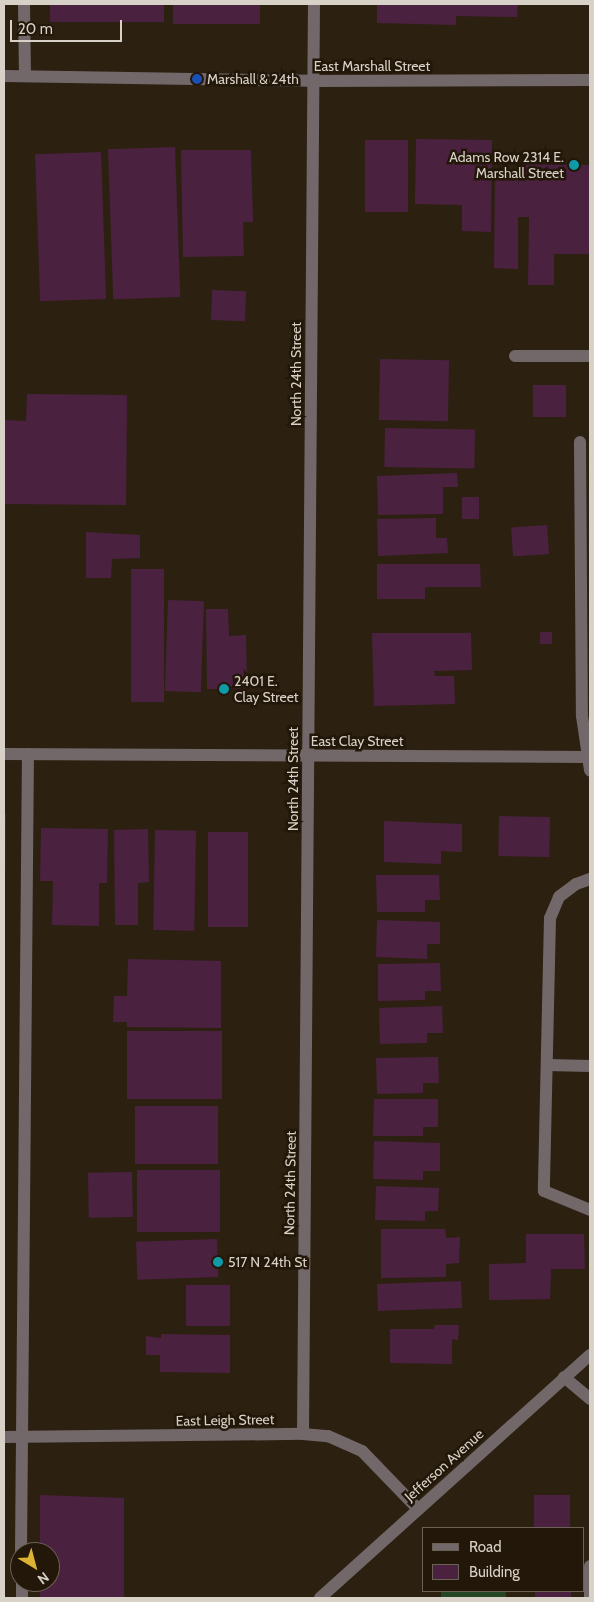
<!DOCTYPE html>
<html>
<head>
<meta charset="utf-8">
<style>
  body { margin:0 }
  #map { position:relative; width:594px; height:1602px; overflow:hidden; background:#2c2011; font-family:Cabin,sans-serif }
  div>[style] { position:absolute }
  .green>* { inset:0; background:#244625; transform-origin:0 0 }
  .building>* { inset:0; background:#4b2140; transform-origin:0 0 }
  .minor>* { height:12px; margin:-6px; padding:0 6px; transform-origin:6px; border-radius:6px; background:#736869 }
  .dots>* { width:14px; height:14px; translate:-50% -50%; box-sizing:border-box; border:2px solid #221708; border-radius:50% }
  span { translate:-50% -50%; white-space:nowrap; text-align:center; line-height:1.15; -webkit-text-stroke:5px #221708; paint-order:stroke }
  .street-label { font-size:14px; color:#d8d1c7 }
  .poi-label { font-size:14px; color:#d8d1c7 }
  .left { translate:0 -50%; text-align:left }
  .right { translate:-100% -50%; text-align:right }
  .frame { position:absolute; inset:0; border:5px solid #d8d1c7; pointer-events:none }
  .legend { position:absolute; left:422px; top:1527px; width:162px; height:65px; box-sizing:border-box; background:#221708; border:1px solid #6b6154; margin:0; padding:6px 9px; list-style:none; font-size:15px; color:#d8d1c7 }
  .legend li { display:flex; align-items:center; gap:10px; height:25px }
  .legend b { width:25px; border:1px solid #6b6154 }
  .north { position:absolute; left:10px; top:1542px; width:50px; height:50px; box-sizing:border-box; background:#221708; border:1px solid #6b6154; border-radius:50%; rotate:143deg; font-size:14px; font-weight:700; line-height:20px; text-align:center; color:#d8d1c7 }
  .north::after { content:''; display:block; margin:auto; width:18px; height:22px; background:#dcb233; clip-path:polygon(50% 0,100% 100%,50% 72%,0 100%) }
  .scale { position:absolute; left:10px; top:20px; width:112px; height:22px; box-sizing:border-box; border:2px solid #d8d1c7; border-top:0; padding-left:6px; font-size:15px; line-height:18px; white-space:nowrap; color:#d8d1c7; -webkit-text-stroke:4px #221708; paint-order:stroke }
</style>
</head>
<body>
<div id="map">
  <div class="green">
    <div style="left:441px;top:1591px;width:65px;height:7px"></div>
  </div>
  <div class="building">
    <div style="left:50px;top:4px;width:114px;height:18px"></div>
    <div style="left:173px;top:4px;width:87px;height:20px"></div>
    <div style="clip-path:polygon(377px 4px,518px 4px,517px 17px,456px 16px,456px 25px,377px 23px)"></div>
    <div style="clip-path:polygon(416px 139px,492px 140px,491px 232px,462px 231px,462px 205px,415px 204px)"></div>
    <div style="left:365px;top:140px;width:43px;height:72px"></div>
    <div style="left:175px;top:147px;width:150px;height:67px;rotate:88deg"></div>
    <div style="clip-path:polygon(181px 150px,251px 150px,253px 222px,243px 222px,244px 256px,183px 257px)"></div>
    <div style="left:101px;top:152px;width:147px;height:66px;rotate:88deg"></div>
    <div style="clip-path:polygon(519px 164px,590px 165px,590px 254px,554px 254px,554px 285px,528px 285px,529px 217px,518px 217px,518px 269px,494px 268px,495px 174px,518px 174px,519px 189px)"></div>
    <div style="left:212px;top:290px;width:34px;height:30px;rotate:2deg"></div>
    <div style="left:380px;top:359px;width:69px;height:61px;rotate:1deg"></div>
    <div style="left:533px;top:385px;width:33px;height:32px"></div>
    <div style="clip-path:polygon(27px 394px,127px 395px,126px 505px,4px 504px,4px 420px,26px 421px)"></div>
    <div style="left:385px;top:428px;width:90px;height:39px;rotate:1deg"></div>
    <div style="clip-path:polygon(457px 473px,458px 487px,443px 487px,443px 514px,378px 515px,377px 476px)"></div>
    <div style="left:462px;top:497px;width:17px;height:22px"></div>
    <div style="clip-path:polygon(436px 518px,436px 538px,447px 538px,448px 553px,378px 556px,377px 519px)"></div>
    <div style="left:547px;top:525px;width:29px;height:36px;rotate:86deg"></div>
    <div style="clip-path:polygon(86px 532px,140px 535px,140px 558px,112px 559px,111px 578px,86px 578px)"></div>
    <div style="clip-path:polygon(377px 564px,480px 564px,481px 587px,425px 587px,425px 599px,377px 599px)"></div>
    <div style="left:131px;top:569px;width:33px;height:133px"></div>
    <div style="left:168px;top:600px;width:36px;height:91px;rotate:2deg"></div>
    <div style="clip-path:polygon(206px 609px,228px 609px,229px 636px,246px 635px,247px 689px,207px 689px)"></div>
    <div style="left:540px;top:632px;width:12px;height:12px"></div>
    <div style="clip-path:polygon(372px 633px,471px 633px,472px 670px,434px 671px,435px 676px,454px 676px,455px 704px,374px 706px)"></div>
    <div style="clip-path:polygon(4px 814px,6px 814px,5px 882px,4px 882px)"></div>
    <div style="left:499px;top:816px;width:51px;height:40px;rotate:1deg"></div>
    <div style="clip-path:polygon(384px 821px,462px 824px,462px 852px,441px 851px,441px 864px,384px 862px)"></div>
    <div style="clip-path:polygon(41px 828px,108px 829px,107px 883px,99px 883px,99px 926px,52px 925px,53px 881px,40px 881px)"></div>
    <div style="clip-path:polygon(148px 829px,149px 882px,138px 883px,138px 925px,115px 925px,114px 830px)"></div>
    <div style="left:155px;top:830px;width:41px;height:100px;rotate:1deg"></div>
    <div style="left:208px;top:832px;width:40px;height:95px"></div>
    <div style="clip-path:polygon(376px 875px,439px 875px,440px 900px,425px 900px,425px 912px,377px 912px)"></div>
    <div style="clip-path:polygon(377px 920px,440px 922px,440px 944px,427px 944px,427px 959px,376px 957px)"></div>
    <div style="clip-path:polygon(128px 959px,221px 961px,221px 1028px,127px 1027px,127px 1022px,113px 1022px,114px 996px,127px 996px)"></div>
    <div style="clip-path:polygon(440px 963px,441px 991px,425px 991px,425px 1000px,378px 1001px,378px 964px)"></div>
    <div style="clip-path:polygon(442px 1006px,443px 1033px,427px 1033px,427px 1043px,380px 1044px,379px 1008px)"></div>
    <div style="left:127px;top:1031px;width:95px;height:68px"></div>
    <div style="clip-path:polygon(438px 1057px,439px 1083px,423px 1083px,423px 1093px,377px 1094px,376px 1058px)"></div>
    <div style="clip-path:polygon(374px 1099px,438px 1099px,438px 1127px,423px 1127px,423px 1136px,373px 1136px)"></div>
    <div style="left:135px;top:1106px;width:83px;height:58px"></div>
    <div style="clip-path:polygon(374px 1141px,440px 1143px,440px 1171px,423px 1171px,423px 1180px,373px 1179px)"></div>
    <div style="left:137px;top:1170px;width:83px;height:62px"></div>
    <div style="left:132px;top:1172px;width:45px;height:44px;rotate:89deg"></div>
    <div style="clip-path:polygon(376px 1186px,439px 1188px,438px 1211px,425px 1211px,425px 1221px,375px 1220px)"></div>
    <div style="clip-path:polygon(381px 1229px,445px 1229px,446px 1238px,460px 1237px,459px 1263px,446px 1264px,446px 1277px,381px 1278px)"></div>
    <div style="clip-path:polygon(526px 1234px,584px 1234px,585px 1269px,551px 1269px,550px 1299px,489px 1300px,489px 1264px,526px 1263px)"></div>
    <div style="left:217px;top:1239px;width:38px;height:81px;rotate:88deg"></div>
    <div style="left:461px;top:1281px;width:27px;height:84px;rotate:88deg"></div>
    <div style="left:186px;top:1285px;width:44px;height:41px"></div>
    <div style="clip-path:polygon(435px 1325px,459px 1325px,458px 1340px,452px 1339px,452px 1364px,390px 1363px,390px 1329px,434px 1329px)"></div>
    <div style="clip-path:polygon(161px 1334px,230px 1335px,230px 1373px,160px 1372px,160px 1355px,146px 1355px,146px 1336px,161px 1338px)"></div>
    <div style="clip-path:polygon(40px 1495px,124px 1498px,124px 1598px,40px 1598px,40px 1582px,50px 1582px,50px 1552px,40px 1552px)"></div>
    <div style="left:534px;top:1495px;width:36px;height:33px"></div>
    <div style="left:535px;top:1591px;width:36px;height:7px"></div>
  </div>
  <div class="minor">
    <div style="left:24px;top:4px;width:72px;rotate:89.2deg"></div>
    <div style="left:4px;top:76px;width:309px;rotate:0.9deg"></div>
    <div style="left:313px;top:81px;width:277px;rotate:-0.2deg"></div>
    <div style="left:515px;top:356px;width:75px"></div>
    <div style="left:580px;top:442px;width:274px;rotate:89.6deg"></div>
    <div style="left:582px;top:716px;width:55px;rotate:81.6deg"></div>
    <div style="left:4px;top:754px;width:586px;rotate:0.29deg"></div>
    <div style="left:590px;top:879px;width:15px;rotate:160deg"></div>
    <div style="left:576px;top:884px;width:21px;rotate:143deg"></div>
    <div style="left:559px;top:897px;width:23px;rotate:113deg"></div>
    <div style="left:550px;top:918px;width:273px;rotate:91.3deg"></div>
    <div style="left:544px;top:1191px;width:50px;rotate:22.4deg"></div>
    <div style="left:547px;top:1065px;width:43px;rotate:1.3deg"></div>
    <div style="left:564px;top:1377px;width:34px;rotate:40deg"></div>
    <div style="left:303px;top:1434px;width:1430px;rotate:-89.56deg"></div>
    <div style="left:4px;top:1437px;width:299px;rotate:-0.6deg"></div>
    <div style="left:303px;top:1434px;width:25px;rotate:5deg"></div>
    <div style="left:328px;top:1436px;width:37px;rotate:24deg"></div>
    <div style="left:362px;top:1451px;width:81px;rotate:46deg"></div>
    <div style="left:21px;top:1552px;width:798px;rotate:-89.5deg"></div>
    <div style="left:22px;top:1582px;width:16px;rotate:90deg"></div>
    <div style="left:320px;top:1598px;width:363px;rotate:-42deg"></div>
    <div style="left:590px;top:1598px;width:32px;rotate:-90deg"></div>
  </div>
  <div class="dots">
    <div style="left:197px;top:79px;background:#1a4fb4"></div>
    <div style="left:574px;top:165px;background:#0f9aa8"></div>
    <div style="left:224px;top:689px;background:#0f9aa8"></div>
    <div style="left:218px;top:1262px;background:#0f9aa8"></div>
  </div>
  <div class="street-label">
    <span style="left:372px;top:66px">East Marshall Street</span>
    <span style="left:296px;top:374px;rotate:-90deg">North 24th Street</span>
    <span style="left:357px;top:741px">East Clay Street</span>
    <span style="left:293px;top:779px;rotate:-90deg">North 24th Street</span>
    <span style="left:290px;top:1183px;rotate:-89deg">North 24th Street</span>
    <span style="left:225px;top:1420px;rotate:-1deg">East Leigh Street</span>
    <span style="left:444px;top:1465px;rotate:-42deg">Jefferson Avenue</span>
  </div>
  <div class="poi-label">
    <span class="left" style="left:207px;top:79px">Marshall &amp; 24th</span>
    <span class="right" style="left:564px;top:165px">Adams Row 2314 E.<br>Marshall Street</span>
    <span class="left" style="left:234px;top:689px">2401 E.<br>Clay Street</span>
    <span class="left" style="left:228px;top:1262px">517 N 24th St</span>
  </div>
  <div class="frame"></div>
  <ul class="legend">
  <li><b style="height:6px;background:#736869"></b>Road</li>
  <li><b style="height:14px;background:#4b2140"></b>Building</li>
  </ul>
  <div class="north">N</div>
  <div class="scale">20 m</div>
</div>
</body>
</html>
